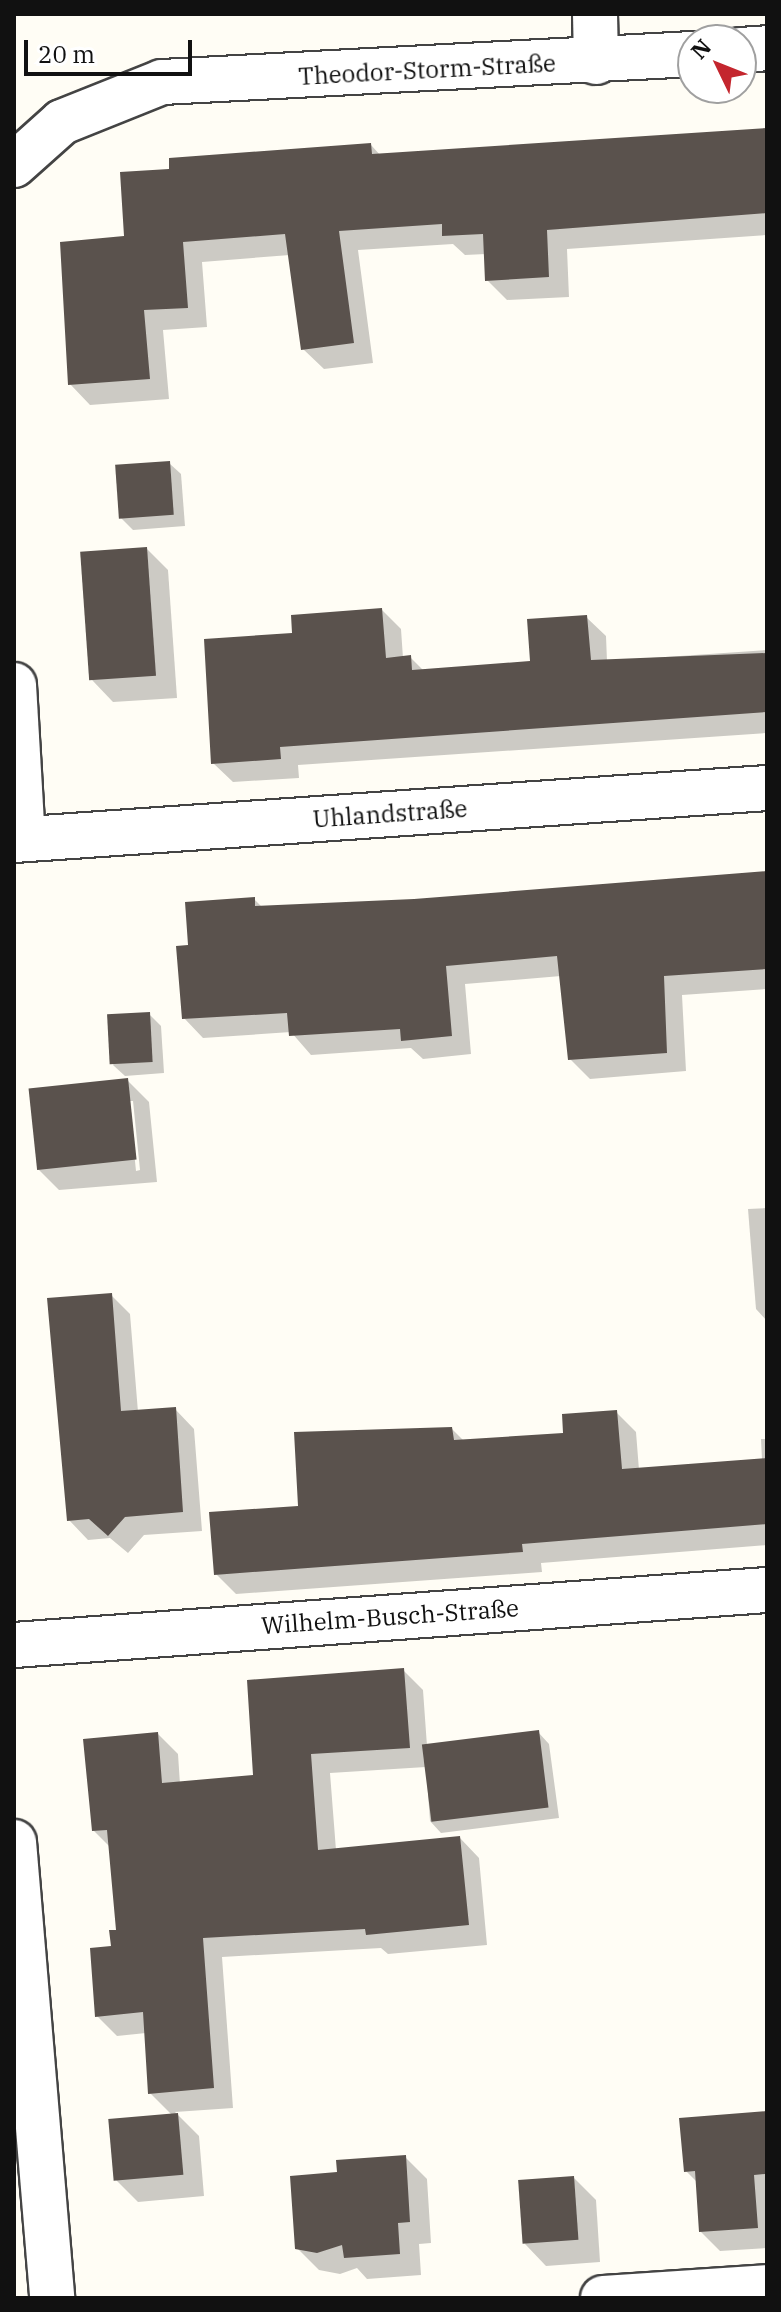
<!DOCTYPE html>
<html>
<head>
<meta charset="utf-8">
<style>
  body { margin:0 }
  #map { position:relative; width:781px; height:2312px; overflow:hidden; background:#fffdf5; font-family:"IBM Plex Serif",serif }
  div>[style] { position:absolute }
  .shadow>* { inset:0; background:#0003 }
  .building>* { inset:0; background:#5a524d; transform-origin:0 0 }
  .roads { filter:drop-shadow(2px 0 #444) drop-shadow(-2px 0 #444) drop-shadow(0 2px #444) drop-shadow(0 -2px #444) }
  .minor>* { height:44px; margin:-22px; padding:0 22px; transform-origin:22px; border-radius:22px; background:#fff }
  span { translate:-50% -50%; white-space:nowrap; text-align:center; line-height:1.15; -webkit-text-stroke:8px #fff; paint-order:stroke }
  .street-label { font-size:24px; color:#111 }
  .frame { position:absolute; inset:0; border:16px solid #111; pointer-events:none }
  .north { position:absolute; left:677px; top:24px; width:80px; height:80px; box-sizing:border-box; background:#fff; border:2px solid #a0a0a0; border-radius:50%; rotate:313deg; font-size:22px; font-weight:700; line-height:32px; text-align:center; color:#111 }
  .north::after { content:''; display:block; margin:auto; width:28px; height:36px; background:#c4262e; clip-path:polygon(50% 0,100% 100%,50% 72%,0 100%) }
  .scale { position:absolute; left:24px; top:40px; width:168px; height:36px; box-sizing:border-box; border:4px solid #111; border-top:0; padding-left:10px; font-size:24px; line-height:28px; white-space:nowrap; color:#111; -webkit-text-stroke:6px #fff; paint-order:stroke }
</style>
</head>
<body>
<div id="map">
  <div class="shadow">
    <div style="clip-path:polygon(341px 14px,372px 14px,343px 16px)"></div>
    <div style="clip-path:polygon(767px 130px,767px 235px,567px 249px,569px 297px,507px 300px,487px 280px,486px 254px,465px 255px,453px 244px,358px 250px,373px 363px,324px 369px,303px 349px,290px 255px,202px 262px,207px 327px,163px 330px,169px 399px,90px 405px,70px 384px,126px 238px,172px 170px,371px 145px,381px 156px)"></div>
    <div style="clip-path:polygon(169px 463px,181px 474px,185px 526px,133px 530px,121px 518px)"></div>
    <div style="clip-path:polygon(147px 549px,168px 570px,177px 698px,113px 702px,92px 680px)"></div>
    <div style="clip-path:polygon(382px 610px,401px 629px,403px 658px,410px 657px,424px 671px,532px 662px,586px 617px,606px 636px,607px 661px,767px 650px,767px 733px,298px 765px,299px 778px,233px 782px,213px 763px,295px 635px)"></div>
    <div style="clip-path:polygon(767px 874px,767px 989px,682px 995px,686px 1071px,590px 1079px,570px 1059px,561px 976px,465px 984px,471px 1054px,423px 1059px,411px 1048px,311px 1055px,291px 1032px,203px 1038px,184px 1018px,190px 947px,254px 899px,263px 908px,414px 901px)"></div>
    <div style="clip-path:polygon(149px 1014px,161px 1026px,164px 1073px,125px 1076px,113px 1065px)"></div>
    <div style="clip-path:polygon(evenodd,127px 1080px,149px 1102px,157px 1182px,59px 1190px,37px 1168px,127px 1080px,129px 1101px,133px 1101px,140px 1170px,136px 1171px,129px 1101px)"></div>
    <div style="clip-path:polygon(767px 1208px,767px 1321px,756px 1309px,748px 1209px)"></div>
    <div style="clip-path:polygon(111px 1295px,130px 1314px,138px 1412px,175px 1409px,194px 1429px,202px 1531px,144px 1535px,128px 1553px,110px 1538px,88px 1540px,69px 1520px)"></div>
    <div style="clip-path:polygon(616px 1412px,636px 1432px,639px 1470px,762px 1460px,761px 1439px,767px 1439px,767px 1545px,541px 1563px,542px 1572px,236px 1594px,216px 1574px,301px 1508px,452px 1429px,465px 1442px,565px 1435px)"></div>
    <div style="clip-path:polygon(404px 1671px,423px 1690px,427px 1746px,538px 1732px,549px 1744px,559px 1818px,441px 1833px,430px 1821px,426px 1767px,330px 1773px,336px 1850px,460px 1838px,479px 1858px,487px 1945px,388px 1954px,381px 1948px,222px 1957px,233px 2108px,175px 2112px,199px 2136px,204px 2196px,138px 2202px,116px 2180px,172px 2115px,150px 2093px,146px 2033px,117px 2036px,97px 2016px,118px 1931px,111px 1848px,93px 1830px,158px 1734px,178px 1754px,180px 1784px,256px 1777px)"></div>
    <div style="clip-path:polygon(767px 2113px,767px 2248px,720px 2251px,701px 2232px,698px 2183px,686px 2171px,682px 2120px)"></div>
    <div style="clip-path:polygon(405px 2157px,427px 2179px,431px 2243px,419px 2244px,421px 2275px,367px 2279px,357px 2268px,340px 2274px,319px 2270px,297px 2248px,339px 2174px)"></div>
    <div style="clip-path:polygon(574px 2178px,596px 2200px,600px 2262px,546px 2266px,525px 2244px)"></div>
  </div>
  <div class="building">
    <div style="clip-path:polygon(767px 128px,767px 213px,547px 230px,549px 277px,485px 281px,483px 234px,442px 236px,442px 224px,339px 231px,354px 343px,301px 350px,285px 234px,183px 242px,188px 308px,144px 310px,150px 379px,68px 385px,60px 242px,124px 236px,120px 172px,169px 169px,169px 158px,371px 143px,372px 154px)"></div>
    <div style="left:170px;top:461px;width:54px;height:55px;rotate:86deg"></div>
    <div style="left:147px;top:547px;width:129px;height:67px;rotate:86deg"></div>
    <div style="clip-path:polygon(382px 608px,386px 658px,411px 655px,412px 670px,530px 661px,527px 619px,587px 615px,591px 660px,767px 653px,767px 712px,280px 747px,281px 759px,211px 764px,204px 639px,292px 633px,291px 615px)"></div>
    <div style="clip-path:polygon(767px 871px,767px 969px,664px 976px,667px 1053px,568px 1060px,557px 956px,446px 966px,452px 1036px,401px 1041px,400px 1029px,289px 1036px,287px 1013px,182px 1019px,176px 946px,188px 945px,185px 902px,255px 897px,255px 906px,414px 899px)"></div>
    <div style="left:150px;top:1012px;width:50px;height:43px;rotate:87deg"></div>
    <div style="left:128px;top:1078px;width:82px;height:100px;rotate:84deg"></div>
    <div style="clip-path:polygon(112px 1293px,121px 1411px,176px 1407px,183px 1512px,125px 1517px,108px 1536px,89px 1519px,67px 1521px,47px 1298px)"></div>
    <div style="clip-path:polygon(617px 1410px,622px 1469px,767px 1458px,767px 1524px,522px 1544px,523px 1552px,214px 1575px,209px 1512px,298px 1506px,294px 1432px,452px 1427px,454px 1440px,563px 1433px,562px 1414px)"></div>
    <div style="clip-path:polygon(404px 1668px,410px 1748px,311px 1754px,318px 1850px,460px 1836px,469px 1925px,366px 1935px,365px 1929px,203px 1938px,214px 2088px,148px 2094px,143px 2012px,95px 2017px,90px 1948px,111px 1946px,109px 1930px,116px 1930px,107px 1830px,92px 1831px,83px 1739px,158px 1732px,162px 1783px,253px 1775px,247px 1680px)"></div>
    <div style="left:539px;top:1730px;width:78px;height:118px;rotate:83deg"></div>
    <div style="clip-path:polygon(767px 2111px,765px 2174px,754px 2175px,758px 2228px,699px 2232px,695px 2171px,684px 2172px,679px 2118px)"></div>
    <div style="left:178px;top:2113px;width:62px;height:70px;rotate:85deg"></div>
    <div style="clip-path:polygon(406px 2155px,410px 2222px,398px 2223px,400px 2254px,344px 2258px,342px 2245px,317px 2253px,295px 2249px,290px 2176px,337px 2172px,336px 2160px)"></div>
    <div style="left:574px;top:2176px;width:64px;height:56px;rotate:86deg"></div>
  </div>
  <div class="roads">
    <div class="minor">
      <div style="left:595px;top:14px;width:48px;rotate:88.8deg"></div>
      <div style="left:741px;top:50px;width:26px;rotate:-4deg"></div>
      <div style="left:14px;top:165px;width:64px;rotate:-41.9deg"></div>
      <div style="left:62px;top:122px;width:108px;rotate:-21.8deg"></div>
      <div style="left:162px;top:82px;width:532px;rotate:-3.02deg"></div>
      <div style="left:14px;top:685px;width:154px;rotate:86.7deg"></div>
      <div style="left:14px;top:840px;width:755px;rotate:-3.95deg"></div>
      <div style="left:14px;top:1645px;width:755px;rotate:-4.18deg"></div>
      <div style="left:14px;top:1842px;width:458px;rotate:85.2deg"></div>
      <div style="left:603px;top:2298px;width:164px;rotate:-3.8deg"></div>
    </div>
  </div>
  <div class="street-label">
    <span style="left:427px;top:70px;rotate:-3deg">Theodor-Storm-Straße</span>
    <span style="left:390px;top:814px;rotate:-4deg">Uhlandstraße</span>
    <span style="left:390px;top:1617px;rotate:-4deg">Wilhelm-Busch-Straße</span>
  </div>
  <div class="frame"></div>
  <div class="north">N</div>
  <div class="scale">20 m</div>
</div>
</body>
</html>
